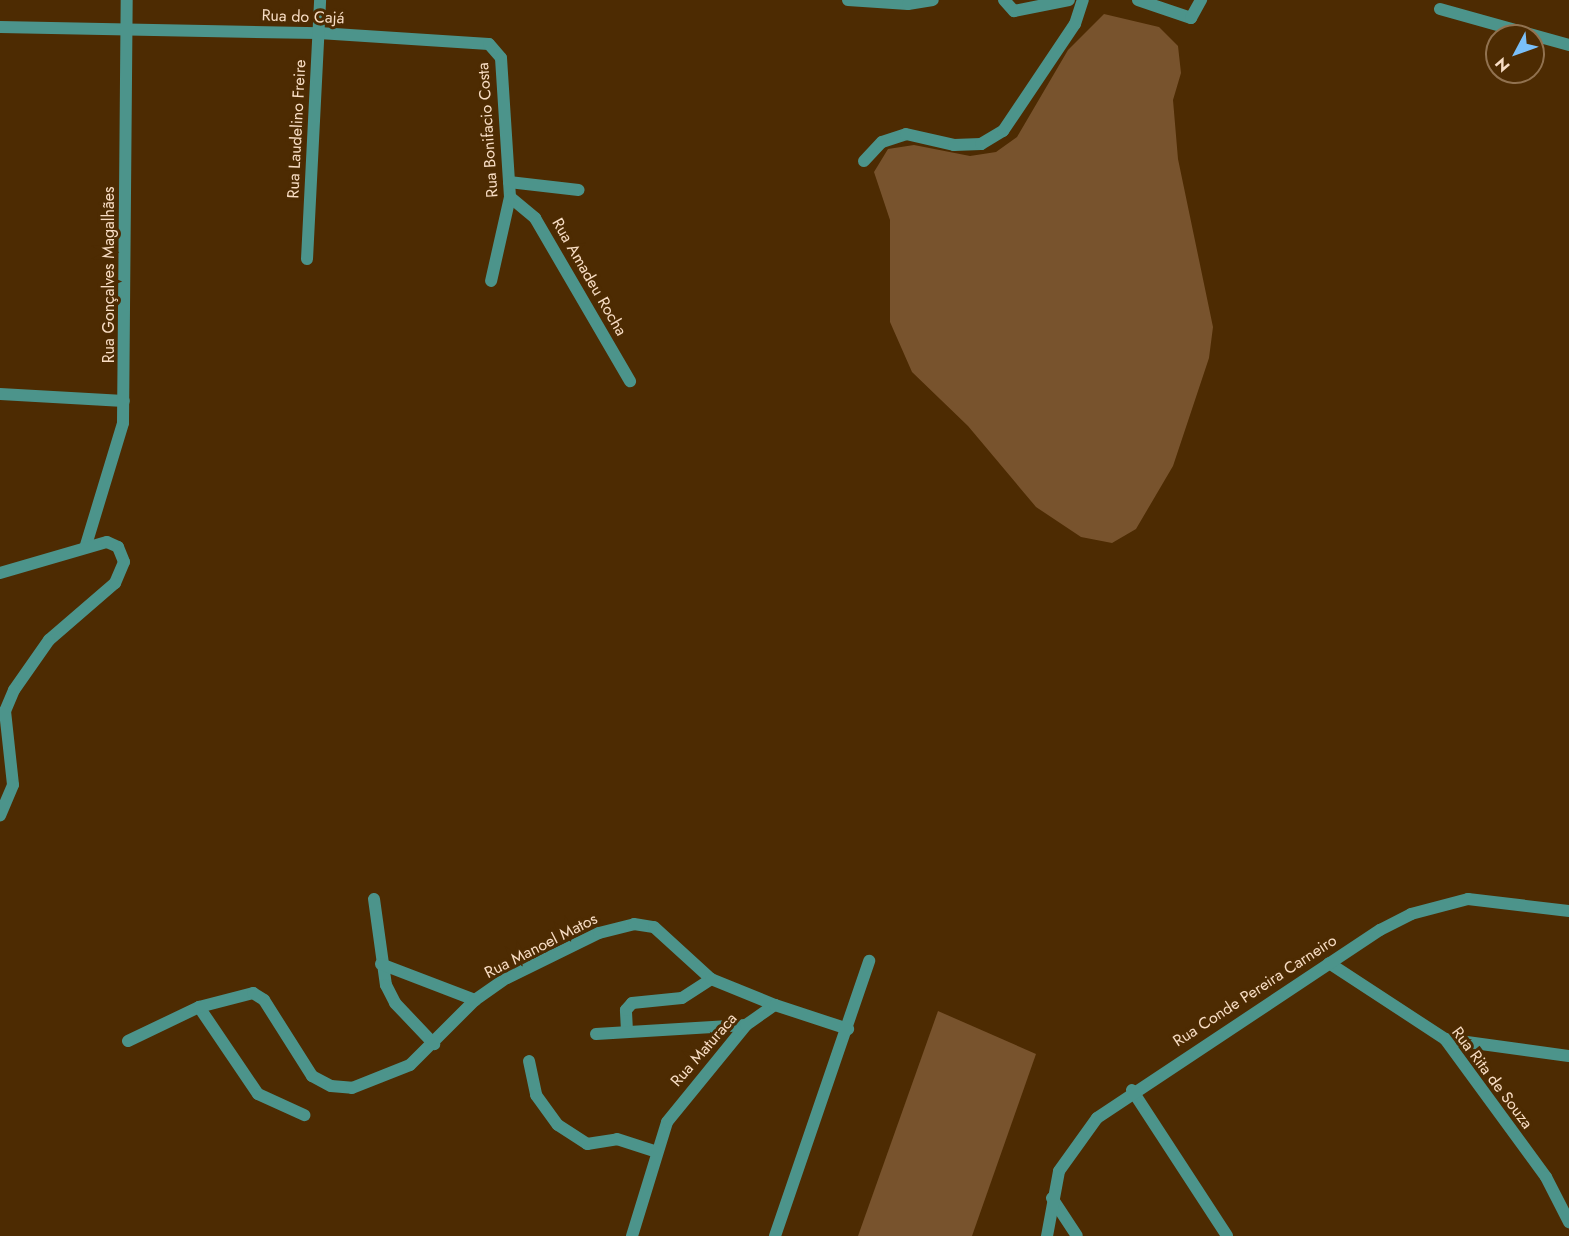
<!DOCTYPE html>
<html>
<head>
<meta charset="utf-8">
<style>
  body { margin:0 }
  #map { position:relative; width:1569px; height:1236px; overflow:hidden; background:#4d2b02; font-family:Jost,sans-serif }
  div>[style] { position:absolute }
  .green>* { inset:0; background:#78532d }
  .minor>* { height:12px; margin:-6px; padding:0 6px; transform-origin:6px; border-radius:6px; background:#4c948b }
  .tertiary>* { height:12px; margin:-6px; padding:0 6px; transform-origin:6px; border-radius:6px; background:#4c948b }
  span { translate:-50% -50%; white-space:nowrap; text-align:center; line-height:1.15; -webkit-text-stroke:6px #4d2b02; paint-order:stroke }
  .street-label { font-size:16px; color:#f8ddc4 }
  .north { position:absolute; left:1485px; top:24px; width:60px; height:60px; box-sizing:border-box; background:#4d2b02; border:2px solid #917250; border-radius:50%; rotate:229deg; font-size:16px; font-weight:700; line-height:24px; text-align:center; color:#f8ddc4 }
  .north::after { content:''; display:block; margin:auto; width:21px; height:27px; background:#7abff8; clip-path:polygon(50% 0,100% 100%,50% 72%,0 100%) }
</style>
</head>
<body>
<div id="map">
  <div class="green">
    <div style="clip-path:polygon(1104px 14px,1159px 27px,1178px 46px,1181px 73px,1173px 100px,1178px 159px,1213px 327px,1209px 358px,1173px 466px,1136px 529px,1112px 543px,1081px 537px,1036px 507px,968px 426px,912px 372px,890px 322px,890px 220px,874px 172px,888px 149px,914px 145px,970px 156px,996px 152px,1017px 137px,1068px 50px)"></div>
    <div style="clip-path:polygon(938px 1011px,1036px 1054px,972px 1236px,858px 1236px)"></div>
  </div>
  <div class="minor">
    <div style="left:848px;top:0;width:60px;rotate:3.8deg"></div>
    <div style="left:908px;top:4px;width:25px;rotate:-9deg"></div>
    <div style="left:1004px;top:0;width:15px;rotate:48deg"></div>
    <div style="left:1014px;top:11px;width:56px;rotate:-11.3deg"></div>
    <div style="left:1138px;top:0;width:56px;rotate:18.8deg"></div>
    <div style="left:1191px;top:18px;width:21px;rotate:-61deg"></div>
    <div style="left:1440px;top:9px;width:134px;rotate:15.6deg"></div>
    <div style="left:0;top:27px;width:319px;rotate:1.1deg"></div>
    <div style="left:319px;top:33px;width:170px;rotate:3.7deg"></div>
    <div style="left:489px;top:44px;width:18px;rotate:49deg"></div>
    <div style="left:501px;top:58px;width:139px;rotate:86.3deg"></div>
    <div style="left:510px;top:197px;width:86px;rotate:102.7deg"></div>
    <div style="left:864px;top:161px;width:26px;rotate:-47deg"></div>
    <div style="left:882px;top:142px;width:25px;rotate:-18deg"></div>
    <div style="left:906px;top:134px;width:49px;rotate:12.9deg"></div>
    <div style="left:954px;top:145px;width:27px;rotate:-2deg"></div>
    <div style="left:981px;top:144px;width:26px;rotate:-31deg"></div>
    <div style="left:1003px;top:131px;width:129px;rotate:-56.1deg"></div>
    <div style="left:1075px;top:24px;width:25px;rotate:-72deg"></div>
    <div style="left:509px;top:182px;width:70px;rotate:6.5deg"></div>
    <div style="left:510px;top:197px;width:33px;rotate:40deg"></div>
    <div style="left:535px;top:218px;width:189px;rotate:59.8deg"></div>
    <div style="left:307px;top:259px;width:259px;rotate:-87.1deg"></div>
    <div style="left:0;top:394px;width:124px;rotate:3.2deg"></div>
    <div style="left:86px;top:545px;width:127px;rotate:-73.1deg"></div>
    <div style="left:123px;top:423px;width:423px;rotate:-89.5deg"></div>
    <div style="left:0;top:573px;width:111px;rotate:-16.2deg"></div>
    <div style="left:107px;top:542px;width:12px;rotate:24deg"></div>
    <div style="left:118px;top:547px;width:16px;rotate:68deg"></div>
    <div style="left:124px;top:562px;width:23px;rotate:113deg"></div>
    <div style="left:115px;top:583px;width:87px;rotate:139.2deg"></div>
    <div style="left:49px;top:640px;width:61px;rotate:125deg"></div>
    <div style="left:14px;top:690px;width:23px;rotate:113deg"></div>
    <div style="left:5px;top:711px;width:74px;rotate:83.8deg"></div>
    <div style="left:13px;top:785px;width:33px;rotate:113deg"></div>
    <div style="left:374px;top:899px;width:87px;rotate:82.1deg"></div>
    <div style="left:386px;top:985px;width:20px;rotate:63deg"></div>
    <div style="left:395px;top:1003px;width:57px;rotate:46.4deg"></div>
    <div style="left:1329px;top:963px;width:139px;rotate:33.2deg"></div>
    <div style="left:1445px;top:1039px;width:171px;rotate:53.8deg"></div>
    <div style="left:1546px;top:1177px;width:51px;rotate:62.9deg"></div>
    <div style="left:381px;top:964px;width:101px;rotate:21deg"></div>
    <div style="left:199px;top:1007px;width:105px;rotate:55.9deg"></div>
    <div style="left:258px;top:1094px;width:51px;rotate:24.5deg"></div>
    <div style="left:627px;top:1031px;width:21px;rotate:-93deg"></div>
    <div style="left:626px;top:1010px;width:9px;rotate:-49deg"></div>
    <div style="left:632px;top:1003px;width:50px;rotate:-5.7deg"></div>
    <div style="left:682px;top:998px;width:35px;rotate:-33deg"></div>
    <div style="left:596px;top:1034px;width:150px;rotate:-3.4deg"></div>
    <div style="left:1445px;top:1039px;width:125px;rotate:7.8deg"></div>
    <div style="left:128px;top:1041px;width:79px;rotate:-25.6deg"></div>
    <div style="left:199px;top:1007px;width:56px;rotate:-14.5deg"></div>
    <div style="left:253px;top:993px;width:13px;rotate:32deg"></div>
    <div style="left:264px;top:1000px;width:90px;rotate:57.7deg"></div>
    <div style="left:312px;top:1076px;width:21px;rotate:28deg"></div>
    <div style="left:331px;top:1086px;width:21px;rotate:5deg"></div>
    <div style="left:352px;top:1088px;width:62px;rotate:-21.6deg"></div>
    <div style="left:410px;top:1065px;width:92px;rotate:-45deg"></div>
    <div style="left:475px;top:1000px;width:39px;rotate:-35deg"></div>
    <div style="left:507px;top:978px;width:102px;rotate:-26.1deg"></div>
    <div style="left:599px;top:933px;width:36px;rotate:-14deg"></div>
    <div style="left:634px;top:924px;width:20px;rotate:9deg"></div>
    <div style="left:654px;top:927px;width:77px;rotate:42.4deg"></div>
    <div style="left:711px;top:979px;width:69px;rotate:22.1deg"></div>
    <div style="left:529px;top:1061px;width:35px;rotate:78deg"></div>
    <div style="left:536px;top:1095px;width:37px;rotate:54deg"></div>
    <div style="left:558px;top:1125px;width:35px;rotate:33deg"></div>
    <div style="left:587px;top:1144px;width:30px;rotate:-9deg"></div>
    <div style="left:617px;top:1139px;width:39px;rotate:18deg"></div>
    <div style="left:1132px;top:1090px;width:174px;rotate:56.9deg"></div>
    <div style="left:1052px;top:1198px;width:45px;rotate:56.7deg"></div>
    <div style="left:632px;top:1236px;width:119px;rotate:-72.9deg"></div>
    <div style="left:667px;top:1122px;width:125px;rotate:-50.8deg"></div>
    <div style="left:746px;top:1025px;width:35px;rotate:-35deg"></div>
    <div style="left:775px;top:1005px;width:77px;rotate:18.2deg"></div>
    <div style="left:775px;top:1236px;width:291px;rotate:-71.1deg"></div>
  </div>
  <div class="tertiary">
    <div style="left:1047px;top:1236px;width:66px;rotate:-79.5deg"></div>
    <div style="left:1059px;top:1171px;width:65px;rotate:-54.4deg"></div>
    <div style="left:1097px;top:1118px;width:340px;rotate:-33.6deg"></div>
    <div style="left:1380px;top:930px;width:35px;rotate:-27deg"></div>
    <div style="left:1411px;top:914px;width:59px;rotate:-14.7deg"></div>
    <div style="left:1468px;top:899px;width:102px;rotate:6.8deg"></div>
  </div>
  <div class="street-label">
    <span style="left:303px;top:17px;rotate:2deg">Rua do Cajá</span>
    <span style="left:297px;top:129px;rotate:-87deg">Rua Laudelino Freire</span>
    <span style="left:488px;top:130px;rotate:-94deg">Rua Bonifacio Costa</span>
    <span style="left:109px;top:275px;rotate:-90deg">Rua Gonçalves Magalhães</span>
    <span style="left:589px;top:277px;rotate:60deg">Rua Amadeu Rocha</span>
    <span style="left:541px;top:946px;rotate:-27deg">Rua Manoel Matos</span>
    <span style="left:1255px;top:991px;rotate:-33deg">Rua Conde Pereira Carneiro</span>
    <span style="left:704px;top:1050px;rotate:-49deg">Rua Maturaca</span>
    <span style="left:1492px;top:1078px;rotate:53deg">Rua Rita de Souza</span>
  </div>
  <div class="north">N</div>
</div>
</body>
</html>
